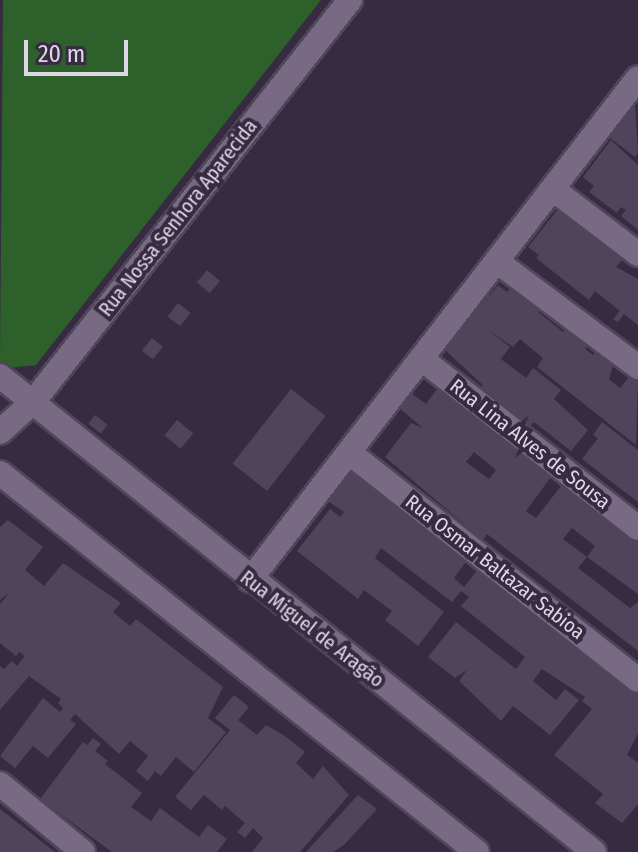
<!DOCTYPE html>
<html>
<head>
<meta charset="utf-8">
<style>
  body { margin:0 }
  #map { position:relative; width:638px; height:852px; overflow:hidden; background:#372b42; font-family:"Fira Sans Condensed",sans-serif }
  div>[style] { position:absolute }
  .green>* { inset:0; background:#2e602c }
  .building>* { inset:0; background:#50435c; transform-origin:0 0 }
  .roads { filter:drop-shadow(2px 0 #504659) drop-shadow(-2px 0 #504659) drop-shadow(0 2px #504659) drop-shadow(0 -2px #504659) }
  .minor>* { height:24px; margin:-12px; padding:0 12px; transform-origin:12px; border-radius:12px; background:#786a85 }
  span { translate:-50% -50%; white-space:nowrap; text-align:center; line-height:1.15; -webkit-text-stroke:8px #372b42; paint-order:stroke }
  .street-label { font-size:20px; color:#ded7e6 }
  .scale { position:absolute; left:24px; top:40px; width:104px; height:36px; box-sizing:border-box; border:4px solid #ded7e6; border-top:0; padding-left:10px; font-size:24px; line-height:28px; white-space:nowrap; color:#ded7e6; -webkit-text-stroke:6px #372b42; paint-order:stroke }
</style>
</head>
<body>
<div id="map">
  <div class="green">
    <div style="clip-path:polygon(3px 0,321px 0,36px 365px,8px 368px,0 362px)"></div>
  </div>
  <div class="building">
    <div style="clip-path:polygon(635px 104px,638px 153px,635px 157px,610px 138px)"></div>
    <div style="clip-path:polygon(611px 140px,638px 165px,638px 230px,621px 216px,626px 210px,621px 207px,617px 213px,589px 192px,594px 186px,583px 177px)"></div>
    <div style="clip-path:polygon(558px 209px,623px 259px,616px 267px,638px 279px,638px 325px,624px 314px,618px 322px,613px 319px,620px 311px,595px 291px,589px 300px,536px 258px,539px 255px,528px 247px)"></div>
    <div style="left:207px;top:270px;width:17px;height:16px;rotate:40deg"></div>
    <div style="clip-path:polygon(513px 284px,542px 306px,538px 312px,563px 332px,568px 327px,590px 343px,585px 349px,593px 355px,597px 350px,614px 362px,609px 379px,620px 388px,631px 375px,638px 381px,636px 445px,537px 367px,543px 358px,520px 339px,513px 347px,488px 330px,510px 347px,501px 359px,526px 378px,533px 368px,561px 390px,554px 399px,588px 430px,571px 451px,534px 422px,529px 427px,480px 389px,483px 385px,444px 349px,498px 285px,507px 292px)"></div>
    <div style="left:178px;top:303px;width:16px;height:17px;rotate:38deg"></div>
    <div style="left:152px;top:338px;width:14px;height:16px;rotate:39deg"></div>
    <div style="clip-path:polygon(evenodd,443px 381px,556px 470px,526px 511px,536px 518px,565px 481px,638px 541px,638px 594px,587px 557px,595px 546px,572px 528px,563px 539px,587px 557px,578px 568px,630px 608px,638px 602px,638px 651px,487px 534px,483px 540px,385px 457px,411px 423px,423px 428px,399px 408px,411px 393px,426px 404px,443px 381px,474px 452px,496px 470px,489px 479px,466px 462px,474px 452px)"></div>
    <div style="left:291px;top:389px;width:44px;height:95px;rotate:38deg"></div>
    <div style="left:95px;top:415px;width:16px;height:11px;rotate:38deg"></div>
    <div style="left:177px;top:420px;width:21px;height:20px;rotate:39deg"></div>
    <div style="clip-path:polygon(602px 422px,638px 450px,638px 502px,582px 459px,598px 438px,593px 435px)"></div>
    <div style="clip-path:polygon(349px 461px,468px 559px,454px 578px,464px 587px,479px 568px,638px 691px,638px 733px,627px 755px,638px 763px,638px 804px,622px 823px,595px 803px,603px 794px,554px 755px,592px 709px,582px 701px,585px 697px,542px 669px,533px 681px,556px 700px,565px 689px,579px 700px,550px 735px,513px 706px,501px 721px,459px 681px,467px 670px,455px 678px,428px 657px,456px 622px,516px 669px,525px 657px,461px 606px,469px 597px,461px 591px,452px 602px,381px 548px,375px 558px,444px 612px,418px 646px,385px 620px,392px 611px,364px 590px,358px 599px,297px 551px,330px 509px,340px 517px,344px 512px,322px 497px)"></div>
    <div style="clip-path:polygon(8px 520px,43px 547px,25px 570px,44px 586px,63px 563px,121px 603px,113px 612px,130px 626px,136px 619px,223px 687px,208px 718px,226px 732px,194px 772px,176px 757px,161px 776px,155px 771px,148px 781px,136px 771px,148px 756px,130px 741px,119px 754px,75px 714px,70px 720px,76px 724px,48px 758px,33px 746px,15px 768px,0 756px,43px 698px,60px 712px,63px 708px,58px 703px,61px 699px,29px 676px,0 710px,0 666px,4px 669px,12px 661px,17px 666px,25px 656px,19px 652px,16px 656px,0 643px,0 604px,9px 593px,0 600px,0 527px)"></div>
    <div style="clip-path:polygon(234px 695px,249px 707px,238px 720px,257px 735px,266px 725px,285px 736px,305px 752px,296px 763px,313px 779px,323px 766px,349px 795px,300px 852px,252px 852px,263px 838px,253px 828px,245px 838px,237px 832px,245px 823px,225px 806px,222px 810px,204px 795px,191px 810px,175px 797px,230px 730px,215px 718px)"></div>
    <div style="clip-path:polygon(93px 738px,101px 744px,95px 751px,108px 761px,105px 764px,142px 793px,131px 807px,151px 821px,160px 808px,199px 837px,208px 825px,227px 839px,217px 852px,112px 852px,40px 799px,83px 742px,87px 745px)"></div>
    <div style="clip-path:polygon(358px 795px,377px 809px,344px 845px,333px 852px,306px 852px)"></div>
    <div style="clip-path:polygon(0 809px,27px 830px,55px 852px,0 852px)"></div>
  </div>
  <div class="roads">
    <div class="minor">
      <div style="left:554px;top:190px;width:106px;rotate:37.3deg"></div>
      <div style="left:499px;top:263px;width:174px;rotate:36.8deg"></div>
      <div style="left:423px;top:360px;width:273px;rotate:38deg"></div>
      <div style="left:0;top:376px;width:761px;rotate:38.71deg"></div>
      <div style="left:0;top:432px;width:45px;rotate:-42.3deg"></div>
      <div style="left:33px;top:402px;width:512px;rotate:-51.74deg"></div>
      <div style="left:351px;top:454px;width:365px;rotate:38.2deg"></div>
      <div style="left:0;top:473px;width:609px;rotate:38.47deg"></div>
      <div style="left:250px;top:580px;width:634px;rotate:-52.3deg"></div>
      <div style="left:0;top:784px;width:107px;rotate:39.3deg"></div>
    </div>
  </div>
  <div class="street-label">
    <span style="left:178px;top:218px;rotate:-52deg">Rua Nossa Senhora Aparecida</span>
    <span style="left:530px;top:444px;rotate:38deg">Rua Lina Alves de Sousa</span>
    <span style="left:495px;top:567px;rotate:38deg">Rua Osmar Baltazar Sabioa</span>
    <span style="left:312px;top:629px;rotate:38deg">Rua Miguel de Aragão</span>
  </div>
  <div class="scale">20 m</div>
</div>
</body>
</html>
